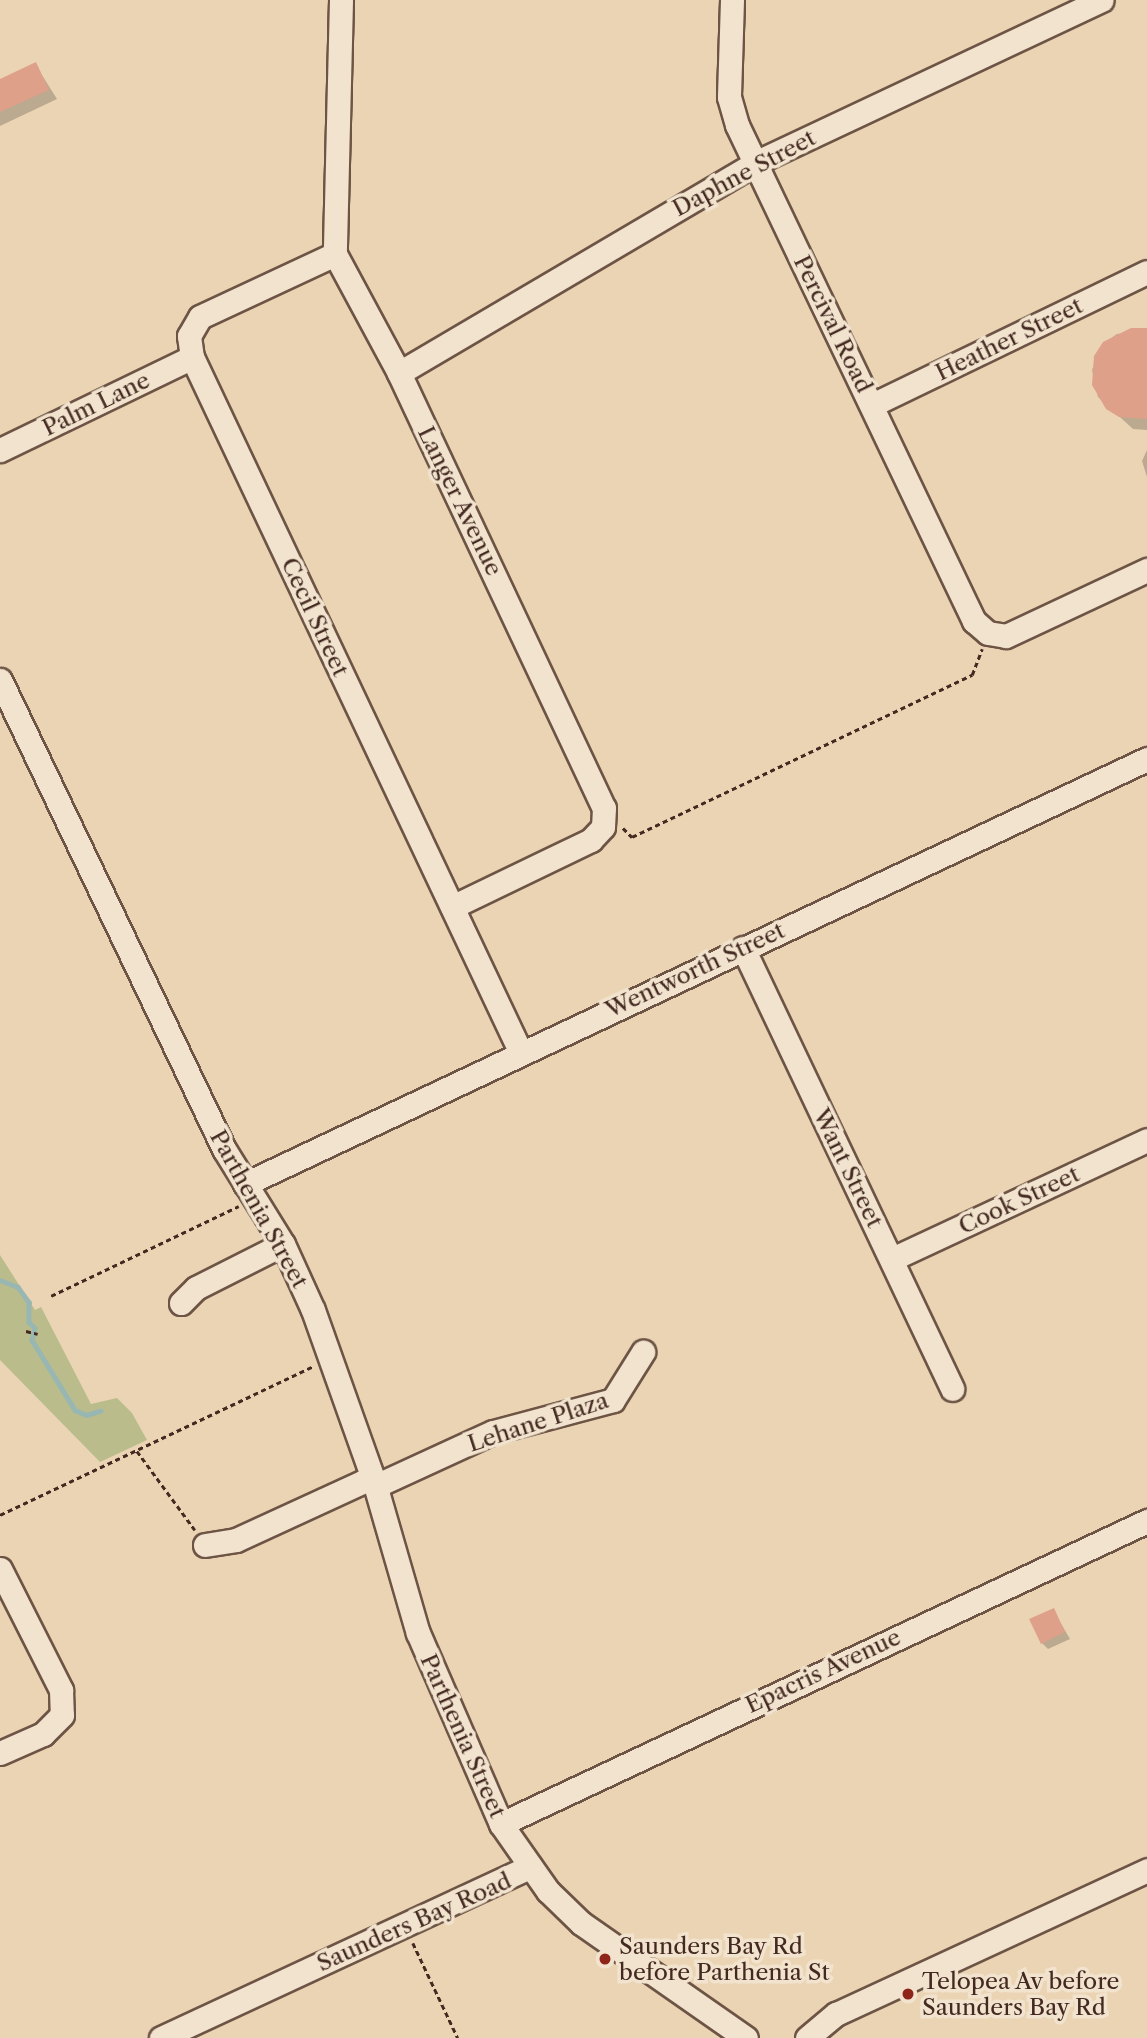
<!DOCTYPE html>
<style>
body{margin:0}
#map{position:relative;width:1147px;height:2038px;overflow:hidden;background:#ead4b4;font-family:"Libre Caslon Text",serif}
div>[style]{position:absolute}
.green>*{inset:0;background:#babc8b}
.shadow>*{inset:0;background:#0003}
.stream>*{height:4.5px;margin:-2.25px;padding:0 2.25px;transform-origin:2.25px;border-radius:2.25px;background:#98b7b2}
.building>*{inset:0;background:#dfa08a}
.path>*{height:2.5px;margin-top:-1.25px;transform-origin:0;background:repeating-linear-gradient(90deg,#432920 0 5px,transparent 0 8.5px)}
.roads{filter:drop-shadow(2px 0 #6d5445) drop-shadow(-2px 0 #6d5445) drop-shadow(0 2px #6d5445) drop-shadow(0 -2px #6d5445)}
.minor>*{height:23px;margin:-11.5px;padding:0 11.5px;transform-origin:11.5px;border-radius:11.5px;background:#f1e3ce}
.dots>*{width:19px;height:19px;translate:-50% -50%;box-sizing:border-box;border:4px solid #f1e3ce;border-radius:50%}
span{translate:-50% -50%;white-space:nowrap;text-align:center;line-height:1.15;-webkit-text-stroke:7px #f1e3ce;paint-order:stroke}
.street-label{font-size:23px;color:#432920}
.poi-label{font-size:23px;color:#432920}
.left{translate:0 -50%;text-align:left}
</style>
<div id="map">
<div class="green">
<div style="clip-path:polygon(0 1255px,35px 1310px,41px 1307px,91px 1404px,117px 1398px,132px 1413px,147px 1440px,100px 1462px,0 1360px)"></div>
</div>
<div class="shadow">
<div style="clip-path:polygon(35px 64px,57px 99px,0 126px,0 81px)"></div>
<div style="clip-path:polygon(1147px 330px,1147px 430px,1133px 429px,1098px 397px,1092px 370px,1104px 343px,1117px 334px)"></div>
<div style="clip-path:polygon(1147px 450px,1147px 477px,1142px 461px)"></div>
<div style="clip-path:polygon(1053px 1610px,1070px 1639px,1048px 1649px,1042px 1643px)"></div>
</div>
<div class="stream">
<div style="left:0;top:1280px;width:19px;rotate:21deg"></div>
<div style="left:18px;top:1287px;width:19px;rotate:54deg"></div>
<div style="left:29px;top:1302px;width:20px;rotate:90deg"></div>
<div style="left:29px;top:1322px;width:8px;rotate:45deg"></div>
<div style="left:35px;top:1328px;width:12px;rotate:104deg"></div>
<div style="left:32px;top:1340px;width:82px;rotate:58.4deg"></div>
<div style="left:75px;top:1410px;width:12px;rotate:24deg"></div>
<div style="left:86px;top:1415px;width:15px;rotate:-16deg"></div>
</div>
<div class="building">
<div style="clip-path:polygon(36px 62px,49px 90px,0 112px,0 79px)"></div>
<div style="clip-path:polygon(1131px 328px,1147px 328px,1147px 419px,1119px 417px,1106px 409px,1092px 385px,1094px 356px,1103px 342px)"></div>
<div style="clip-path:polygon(1054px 1608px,1065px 1632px,1041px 1644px,1029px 1619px)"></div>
</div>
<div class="path">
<div style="left:623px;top:828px;width:13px;rotate:45deg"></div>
<div style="left:632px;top:837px;width:377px;rotate:-25.5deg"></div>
<div style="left:972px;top:675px;width:28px;rotate:-69deg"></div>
<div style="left:51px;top:1296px;width:208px;rotate:-25.6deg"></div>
<div style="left:26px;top:1331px;width:12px;rotate:14deg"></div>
<div style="left:137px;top:1451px;width:98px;rotate:53.7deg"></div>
<div style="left:0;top:1515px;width:348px;rotate:-25.4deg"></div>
<div style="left:413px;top:1943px;width:105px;rotate:64.7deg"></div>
</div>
<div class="roads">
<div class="minor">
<div style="left:341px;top:0;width:254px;rotate:91.4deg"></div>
<div style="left:335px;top:254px;width:135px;rotate:61.7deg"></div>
<div style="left:399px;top:373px;width:481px;rotate:64.8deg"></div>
<div style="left:604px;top:808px;width:19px;rotate:93deg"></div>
<div style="left:603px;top:827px;width:18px;rotate:133deg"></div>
<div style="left:591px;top:840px;width:154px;rotate:154.3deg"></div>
<div style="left:732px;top:0;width:97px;rotate:91.8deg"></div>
<div style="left:729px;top:97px;width:29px;rotate:74deg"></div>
<div style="left:737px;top:125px;width:550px;rotate:64.46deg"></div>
<div style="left:974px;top:621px;width:18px;rotate:41deg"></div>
<div style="left:988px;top:633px;width:18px;rotate:9deg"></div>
<div style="left:1006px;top:636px;width:156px;rotate:-25.1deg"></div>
<div style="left:335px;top:254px;width:149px;rotate:155deg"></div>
<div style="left:200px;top:317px;width:22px;rotate:120deg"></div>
<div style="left:189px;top:336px;width:21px;rotate:82deg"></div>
<div style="left:192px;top:357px;width:768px;rotate:64.7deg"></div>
<div style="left:399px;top:373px;width:413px;rotate:-30.5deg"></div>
<div style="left:755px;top:163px;width:383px;rotate:-25.2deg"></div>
<div style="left:872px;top:405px;width:305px;rotate:-25.8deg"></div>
<div style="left:0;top:450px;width:213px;rotate:-25.8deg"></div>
<div style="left:0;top:680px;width:520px;rotate:64.47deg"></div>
<div style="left:224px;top:1149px;width:112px;rotate:58.2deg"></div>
<div style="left:283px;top:1244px;width:72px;rotate:65.6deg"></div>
<div style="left:313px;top:1310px;width:182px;rotate:70.4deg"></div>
<div style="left:374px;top:1481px;width:158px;rotate:73.9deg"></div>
<div style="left:418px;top:1633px;width:208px;rotate:66.5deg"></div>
<div style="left:501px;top:1824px;width:82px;rotate:55deg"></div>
<div style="left:548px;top:1891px;width:46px;rotate:44.1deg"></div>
<div style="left:581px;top:1923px;width:201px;rotate:34.9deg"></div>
<div style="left:743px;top:948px;width:488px;rotate:64.6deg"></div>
<div style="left:245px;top:1184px;width:997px;rotate:-25.23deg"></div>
<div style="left:892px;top:1259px;width:281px;rotate:-25deg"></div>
<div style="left:181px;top:1303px;width:21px;rotate:-45deg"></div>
<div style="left:196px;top:1288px;width:97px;rotate:-26.8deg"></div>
<div style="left:205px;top:1545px;width:31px;rotate:-9deg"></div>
<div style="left:236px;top:1540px;width:141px;rotate:-24.7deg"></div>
<div style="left:364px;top:1481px;width:18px;rotate:6deg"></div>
<div style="left:382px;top:1483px;width:122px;rotate:-24.7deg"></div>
<div style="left:493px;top:1432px;width:124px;rotate:-14.9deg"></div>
<div style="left:613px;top:1400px;width:57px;rotate:-58deg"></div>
<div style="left:0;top:1569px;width:136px;rotate:63.2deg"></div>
<div style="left:61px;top:1690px;width:25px;rotate:88deg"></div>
<div style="left:62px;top:1715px;width:27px;rotate:135deg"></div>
<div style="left:43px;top:1734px;width:47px;rotate:156.2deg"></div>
<div style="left:501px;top:1824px;width:714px;rotate:-25.13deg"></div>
<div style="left:161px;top:2038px;width:407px;rotate:-24.9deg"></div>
<div style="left:807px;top:2038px;width:38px;rotate:-40deg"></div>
<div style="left:836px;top:2014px;width:343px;rotate:-24.8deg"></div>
</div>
</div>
<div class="dots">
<div style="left:605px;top:1959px;background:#8f2418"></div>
<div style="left:908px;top:1994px;background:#8f2418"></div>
</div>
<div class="street-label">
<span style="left:744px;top:173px;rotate:-28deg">Daphne Street</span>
<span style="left:833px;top:324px;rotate:64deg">Percival Road</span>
<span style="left:1009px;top:339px;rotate:-26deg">Heather Street</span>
<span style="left:96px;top:404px;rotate:-26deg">Palm Lane</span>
<span style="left:460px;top:501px;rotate:64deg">Langer Avenue</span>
<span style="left:315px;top:617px;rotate:65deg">Cecil Street</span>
<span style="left:695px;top:970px;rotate:-25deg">Wentworth Street</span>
<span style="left:848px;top:1168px;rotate:64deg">Want Street</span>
<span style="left:1019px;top:1200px;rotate:-25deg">Cook Street</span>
<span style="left:259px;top:1209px;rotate:61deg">Parthenia Street</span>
<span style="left:538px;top:1422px;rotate:-18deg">Lehane Plaza</span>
<span style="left:823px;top:1671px;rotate:-25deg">Epacris Avenue</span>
<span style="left:463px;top:1736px;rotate:66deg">Parthenia Street</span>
<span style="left:414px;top:1922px;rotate:-24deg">Saunders Bay Road</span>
</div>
<div class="poi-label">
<span class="left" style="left:619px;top:1959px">Saunders Bay Rd<br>before Parthenia St</span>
<span class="left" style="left:922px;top:1994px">Telopea Av before<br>Saunders Bay Rd</span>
</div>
</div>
